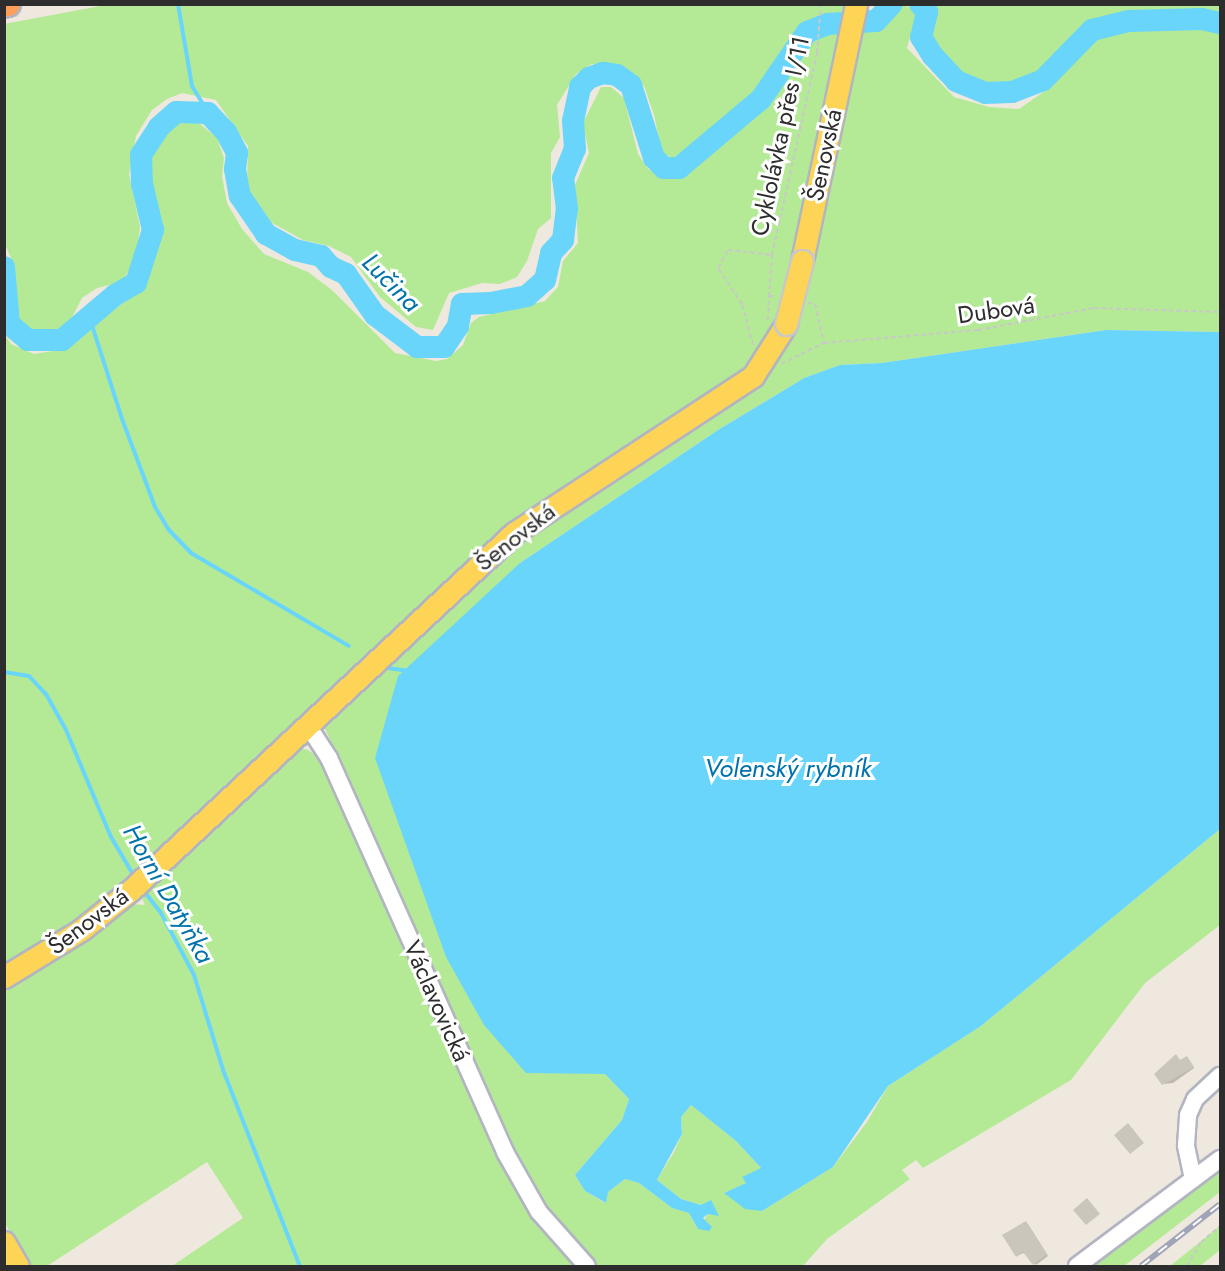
<!DOCTYPE html>
<meta charset="utf-8">
<style>
body{margin:0}
#map{position:relative;width:1225px;height:1271px;overflow:hidden;background:#efe8de;font-family:Jost,sans-serif}
div>[style]{position:absolute}
.green>*{inset:0;background:#b4ea96}
.water>*{inset:0;background:#69d5fa}
.shadow>*{inset:0;background:#0003}
.stream>*{height:4px;margin:-2px;padding:0 2px;transform-origin:2px;border-radius:2px;background:#69d5fa}
.river>*{height:22px;margin:-11px;padding:0 11px;transform-origin:11px;border-radius:11px;background:#69d5fa}
.building>*{inset:0;background:#cbc6bc}
.path>*{height:2px;margin-top:-1px;transform-origin:0;background:repeating-linear-gradient(90deg,#c8c8c8 0 4.5px,transparent 0 7.5px)}
.roads{filter:drop-shadow(2px 0 #b2b5c1) drop-shadow(-2px 0 #b2b5c1) drop-shadow(0 2px #b2b5c1) drop-shadow(0 -2px #b2b5c1)}
.minor>*{height:16px;margin:-8px;padding:0 8px;transform-origin:8px;border-radius:8px;background:#fff}
.major>*{height:21px;margin:-10.5px;padding:0 10.5px;transform-origin:10.5px;border-radius:10.5px;background:#fdd455}
.highway>*{height:24px;margin:-12px;padding:0 12px;transform-origin:12px;border-radius:12px;background:#ff9f59}
.rail>*{height:6px;margin-top:-3px;transform-origin:0;background:repeating-linear-gradient(90deg,#fff 0 11px,#a0a4b9 0 22px);box-sizing:border-box;border-block:2px solid #a0a4b9}
.bridges{filter:drop-shadow(2px 0 #c8c8c8) drop-shadow(-2px 0 #c8c8c8) drop-shadow(0 2px #c8c8c8) drop-shadow(0 -2px #c8c8c8)}
.major-bridge>*{height:21px;margin:-10.5px;padding:0 10.5px;transform-origin:10.5px;border-radius:10.5px;background:#fdd455}
span{translate:-50% -50%;white-space:nowrap;text-align:center;line-height:1.15;-webkit-text-stroke:6px #fff;paint-order:stroke}
.street-label{font-size:24px;color:#2d2d2d}
.water-label{font-size:26px;color:#0173ac;font-style:italic}
.frame{position:absolute;inset:0;border:6px solid #2d2d2d;pointer-events:none}
</style>
<div id="map">
<div class="green">
<div style="clip-path:polygon(111px 4px,848px 5px,782px 315px,751px 365px,551px 498px,123px 885px,72px 925px,5px 966px,5px 335px,11px 344px,34px 354px,65px 349px,143px 287px,162px 228px,149px 171px,152px 154px,168px 129px,176px 122px,199px 123px,217px 138px,224px 158px,222px 176px,227px 203px,242px 229px,264px 254px,308px 272px,332px 290px,395px 353px,436px 361px,447px 359px,463px 345px,471px 323px,479px 317px,545px 301px,558px 287px,563px 261px,578px 243px,575px 185px,589px 153px,583px 123px,601px 87px,611px 87px,624px 98px,638px 154px,648px 169px,663px 177px,672px 177px,684px 173px,723px 141px,764px 101px,810px 34px,825px 28px,826px 22px,804px 31px,769px 84px,686px 151px,672px 158px,662px 153px,654px 115px,644px 86px,635px 77px,619px 68px,592px 64px,576px 74px,557px 105px,560px 137px,551px 153px,551px 218px,538px 229px,527px 261px,517px 277px,500px 284px,482px 283px,449px 293px,433px 330px,416px 327px,380px 297px,351px 257px,329px 246px,303px 240px,265px 219px,247px 192px,248px 146px,216px 100px,182px 93px,167px 99px,152px 110px,136px 136px,129px 174px,140px 227px,136px 258px,122px 282px,97px 288px,82px 298px,70px 321px,56px 333px,33px 334px,17px 319px,13px 263px,5px 244px,4px 24px)"></div>
<div style="clip-path:polygon(902px 5px,913px 8px,916px 15px,907px 48px,954px 97px,989px 107px,1019px 109px,1052px 86px,1071px 62px,1099px 37px,1127px 30px,1194px 30px,1196px 14px,1139px 12px,1100px 22px,1061px 53px,1040px 76px,1011px 86px,986px 86px,964px 78px,936px 44px,930px 31px,934px 12px,928px 5px,1220px 5px,1220px 332px,1106px 330px,882px 363px,840px 365px,804px 378px,718px 430px,520px 563px,579px 1072px,605px 1074px,629px 1099px,622px 1120px,575px 1175px,585px 1191px,605px 1203px,608px 1192px,625px 1179px,639px 1183px,672px 1208px,689px 1213px,698px 1229px,708px 1214px,718px 1215px,701px 1205px,681px 1199px,657px 1180px,674px 1152px,682px 1134px,681px 1117px,691px 1105px,736px 1141px,761px 1168px,743px 1177px,747px 1183px,724px 1193px,762px 1211px,833px 1167px,867px 1122px,888px 1086px,981px 1026px,1220px 829px,1220px 925px,1145px 983px,1071px 1080px,923px 1168px,916px 1160px,902px 1170px,910px 1179px,827px 1239px,803px 1266px,594px 1266px,540px 1203px,513px 1155px,323px 724px,480px 571px,790px 336px,800px 311px,860px 30px,882px 27px)"></div>
<div style="clip-path:polygon(295px 747px,308px 750px,319px 758px,327px 774px,513px 1187px,535px 1219px,578px 1266px,172px 1266px,243px 1218px,207px 1162px,47px 1266px,28px 1266px,5px 1223px,5px 988px,65px 956px,132px 904px,145px 905px,141px 896px)"></div>
<div style="clip-path:polygon(1220px 1165px,1220px 1192px,1124px 1266px,1088px 1266px)"></div>
<div style="clip-path:polygon(1220px 1226px,1220px 1250px,1200px 1266px,1170px 1266px)"></div>
</div>
<div class="water">
<div style="clip-path:polygon(1106px 330px,1220px 332px,1220px 829px,981px 1026px,888px 1086px,833px 1167px,762px 1211px,745px 1209px,724px 1193px,746px 1183px,742px 1177px,761px 1168px,736px 1141px,691px 1105px,681px 1117px,682px 1134px,657px 1180px,681px 1199px,701px 1205px,711px 1200px,719px 1216px,708px 1214px,703px 1218px,712px 1227px,709px 1231px,698px 1229px,689px 1213px,672px 1208px,639px 1183px,625px 1179px,608px 1192px,606px 1203px,585px 1191px,575px 1175px,622px 1120px,629px 1099px,605px 1074px,526px 1073px,484px 1025px,446px 957px,375px 758px,398px 676px,520px 563px,718px 430px,804px 378px,840px 365px,882px 363px)"></div>
</div>
<div class="shadow">
<div style="clip-path:polygon(1188px 1059px,1194px 1068px,1173px 1083px,1163px 1084px,1181px 1061px)"></div>
<div style="clip-path:polygon(1028px 1224px,1048px 1256px,1036px 1265px,1026px 1252px,1017px 1256px)"></div>
</div>
<div class="stream">
<div style="left:178px;top:4px;width:83px;rotate:80.3deg"></div>
<div style="left:192px;top:86px;width:31px;rotate:59deg"></div>
<div style="left:89px;top:316px;width:108px;rotate:72.2deg"></div>
<div style="left:122px;top:419px;width:94px;rotate:69.4deg"></div>
<div style="left:155px;top:507px;width:26px;rotate:59deg"></div>
<div style="left:168px;top:529px;width:33px;rotate:46deg"></div>
<div style="left:191px;top:553px;width:183px;rotate:30.5deg"></div>
<div style="left:388px;top:668px;width:21px;rotate:8deg"></div>
<div style="left:4px;top:672px;width:25px;rotate:9deg"></div>
<div style="left:29px;top:676px;width:25px;rotate:47deg"></div>
<div style="left:46px;top:694px;width:41px;rotate:60.9deg"></div>
<div style="left:66px;top:730px;width:116px;rotate:67.2deg"></div>
<div style="left:111px;top:837px;width:45px;rotate:59.5deg"></div>
<div style="left:143px;top:890px;width:29px;rotate:52deg"></div>
<div style="left:161px;top:913px;width:70px;rotate:62deg"></div>
<div style="left:194px;top:975px;width:99px;rotate:73deg"></div>
<div style="left:223px;top:1070px;width:211px;rotate:68.6deg"></div>
</div>
<div class="river">
<div style="left:920px;top:4px;width:11px;rotate:49deg"></div>
<div style="left:927px;top:12px;width:26px;rotate:103deg"></div>
<div style="left:921px;top:37px;width:22px;rotate:58deg"></div>
<div style="left:933px;top:56px;width:34px;rotate:47deg"></div>
<div style="left:956px;top:81px;width:31px;rotate:22deg"></div>
<div style="left:985px;top:93px;width:27px;rotate:-2deg"></div>
<div style="left:1012px;top:92px;width:33px;rotate:-21deg"></div>
<div style="left:1043px;top:80px;width:70px;rotate:-45.6deg"></div>
<div style="left:1092px;top:30px;width:38px;rotate:-14deg"></div>
<div style="left:1129px;top:21px;width:73px;rotate:-1.6deg"></div>
<div style="left:1202px;top:19px;width:18px;rotate:13deg"></div>
<div style="left:4px;top:267px;width:57px;rotate:85deg"></div>
<div style="left:9px;top:324px;width:25px;rotate:40deg"></div>
<div style="left:28px;top:340px;width:34px"></div>
<div style="left:62px;top:340px;width:70px;rotate:-40.3deg"></div>
<div style="left:115px;top:295px;width:24px;rotate:-30deg"></div>
<div style="left:136px;top:283px;width:56px;rotate:-72.2deg"></div>
<div style="left:153px;top:230px;width:47px;rotate:-103.4deg"></div>
<div style="left:142px;top:184px;width:29px;rotate:-92deg"></div>
<div style="left:141px;top:155px;width:33px;rotate:-57deg"></div>
<div style="left:159px;top:127px;width:23px;rotate:-41deg"></div>
<div style="left:176px;top:112px;width:32px;rotate:2deg"></div>
<div style="left:208px;top:113px;width:26px;rotate:47deg"></div>
<div style="left:226px;top:132px;width:24px;rotate:62deg"></div>
<div style="left:237px;top:153px;width:16px;rotate:97deg"></div>
<div style="left:235px;top:169px;width:27px;rotate:80deg"></div>
<div style="left:240px;top:196px;width:46px;rotate:55.6deg"></div>
<div style="left:266px;top:234px;width:33px;rotate:29deg"></div>
<div style="left:295px;top:250px;width:27px;rotate:13deg"></div>
<div style="left:321px;top:256px;width:15px;rotate:48deg"></div>
<div style="left:331px;top:267px;width:17px;rotate:25deg"></div>
<div style="left:346px;top:274px;width:50px;rotate:54.7deg"></div>
<div style="left:375px;top:315px;width:53px;rotate:37.3deg"></div>
<div style="left:417px;top:347px;width:27px"></div>
<div style="left:444px;top:347px;width:25px;rotate:-56deg"></div>
<div style="left:458px;top:326px;width:22px;rotate:-80deg"></div>
<div style="left:462px;top:304px;width:29px;rotate:-2deg"></div>
<div style="left:491px;top:303px;width:37px;rotate:-11deg"></div>
<div style="left:527px;top:296px;width:24px;rotate:-42deg"></div>
<div style="left:545px;top:280px;width:28px;rotate:-77deg"></div>
<div style="left:551px;top:253px;width:18px;rotate:-47deg"></div>
<div style="left:563px;top:240px;width:31px;rotate:-83deg"></div>
<div style="left:567px;top:209px;width:31px;rotate:-97deg"></div>
<div style="left:563px;top:178px;width:31px;rotate:-68deg"></div>
<div style="left:575px;top:149px;width:28px;rotate:-94deg"></div>
<div style="left:573px;top:121px;width:35px;rotate:-78deg"></div>
<div style="left:580px;top:87px;width:13px;rotate:-45deg"></div>
<div style="left:589px;top:78px;width:15px;rotate:-20deg"></div>
<div style="left:603px;top:73px;width:14px;rotate:8deg"></div>
<div style="left:617px;top:75px;width:17px;rotate:36deg"></div>
<div style="left:631px;top:85px;width:77px;rotate:72.5deg"></div>
<div style="left:654px;top:158px;width:14px;rotate:45deg"></div>
<div style="left:664px;top:168px;width:15px"></div>
<div style="left:679px;top:168px;width:107px;rotate:-40.1deg"></div>
<div style="left:761px;top:99px;width:81px;rotate:-55.5deg"></div>
<div style="left:807px;top:32px;width:22px;rotate:-21deg"></div>
<div style="left:828px;top:24px;width:48px;rotate:-3.6deg"></div>
<div style="left:876px;top:21px;width:23px;rotate:-47deg"></div>
</div>
<div class="building">
<div style="clip-path:polygon(1176px 1054px,1180px 1060px,1187px 1056px,1194px 1067px,1162px 1085px,1154px 1074px)"></div>
<div style="clip-path:polygon(1128px 1123px,1144px 1143px,1130px 1154px,1114px 1135px)"></div>
<div style="clip-path:polygon(1087px 1198px,1100px 1214px,1086px 1225px,1073px 1210px)"></div>
<div style="clip-path:polygon(1026px 1221px,1047px 1254px,1033px 1265px,1023px 1252px,1016px 1257px,1002px 1235px)"></div>
</div>
<div class="path">
<div style="left:772px;top:255px;width:41px;rotate:94.2deg"></div>
<div style="left:769px;top:296px;width:7px;rotate:8deg"></div>
<div style="left:808px;top:303px;width:7px;rotate:8deg"></div>
<div style="left:815px;top:304px;width:40px;rotate:77deg"></div>
<div style="left:768px;top:320px;width:24px;rotate:-88deg"></div>
<div style="left:753px;top:345px;width:42px;rotate:-105deg"></div>
<div style="left:742px;top:304px;width:43px;rotate:-123.7deg"></div>
<div style="left:718px;top:268px;width:21px;rotate:-61deg"></div>
<div style="left:728px;top:250px;width:44px;rotate:6.5deg"></div>
<div style="left:772px;top:255px;width:207px;rotate:-77.4deg"></div>
<div style="left:817px;top:53px;width:49px;rotate:-85.3deg"></div>
<div style="left:781px;top:364px;width:48px;rotate:-26deg"></div>
<div style="left:824px;top:343px;width:155px;rotate:-4.8deg"></div>
<div style="left:978px;top:330px;width:118px;rotate:-10.7deg"></div>
<div style="left:1094px;top:308px;width:126px;rotate:1.8deg"></div>
<div style="left:1187px;top:1266px;width:28px;rotate:-60deg"></div>
<div style="left:1201px;top:1242px;width:25px;rotate:-40deg"></div>
</div>
<div class="roads">
<div class="minor">
<div style="left:307px;top:724px;width:40px;rotate:57.1deg"></div>
<div style="left:329px;top:758px;width:432px;rotate:65.9deg"></div>
<div style="left:505px;top:1152px;width:69px;rotate:60.5deg"></div>
<div style="left:539px;top:1212px;width:72px;rotate:48.4deg"></div>
<div style="left:1193px;top:1179px;width:35px;rotate:-102deg"></div>
<div style="left:1186px;top:1145px;width:30px;rotate:-86deg"></div>
<div style="left:1188px;top:1115px;width:17px;rotate:-66deg"></div>
<div style="left:1195px;top:1099px;width:34px;rotate:-43deg"></div>
<div style="left:1077px;top:1266px;width:179px;rotate:-36.8deg"></div>
</div>
<div class="major">
<div style="left:802px;top:261px;width:263px;rotate:-78.1deg"></div>
<div style="left:4px;top:977px;width:90px;rotate:-31.4deg"></div>
<div style="left:81px;top:930px;width:65px;rotate:-38.8deg"></div>
<div style="left:132px;top:889px;width:522px;rotate:-42.98deg"></div>
<div style="left:514px;top:533px;width:286px;rotate:-33.3deg"></div>
<div style="left:753px;top:376px;width:62px;rotate:-57.6deg"></div>
<div style="left:4px;top:1242px;width:28px;rotate:60deg"></div>
</div>
<div class="highway">
<div style="left:4px;top:5px;width:4px;rotate:-14deg"></div>
</div>
</div>
<div class="rail">
<div style="left:1141px;top:1266px;width:100px;rotate:-38.1deg"></div>
</div>
<div class="bridges">
<div class="major-bridge">
<div style="left:786px;top:324px;width:65px;rotate:-75.7deg"></div>
</div>
</div>
<div class="street-label">
<span style="left:780px;top:136px;rotate:-78deg">Cyklolávka přes I/11</span>
<span style="left:824px;top:155px;rotate:-78deg">Šenovská</span>
<span style="left:996px;top:310px;rotate:-8deg">Dubová</span>
<span style="left:515px;top:537px;rotate:-38deg">Šenovská</span>
<span style="left:88px;top:921px;rotate:-37deg">Šenovská</span>
<span style="left:437px;top:1001px;rotate:66deg">Václavovická</span>
</div>
<div class="water-label">
<span style="left:391px;top:283px;rotate:45deg">Lučina</span>
<span style="left:788px;top:769px">Volenský rybník</span>
<span style="left:168px;top:894px;rotate:60deg">Horní Datyňka</span>
</div>
<div class="frame"></div>
</div>
